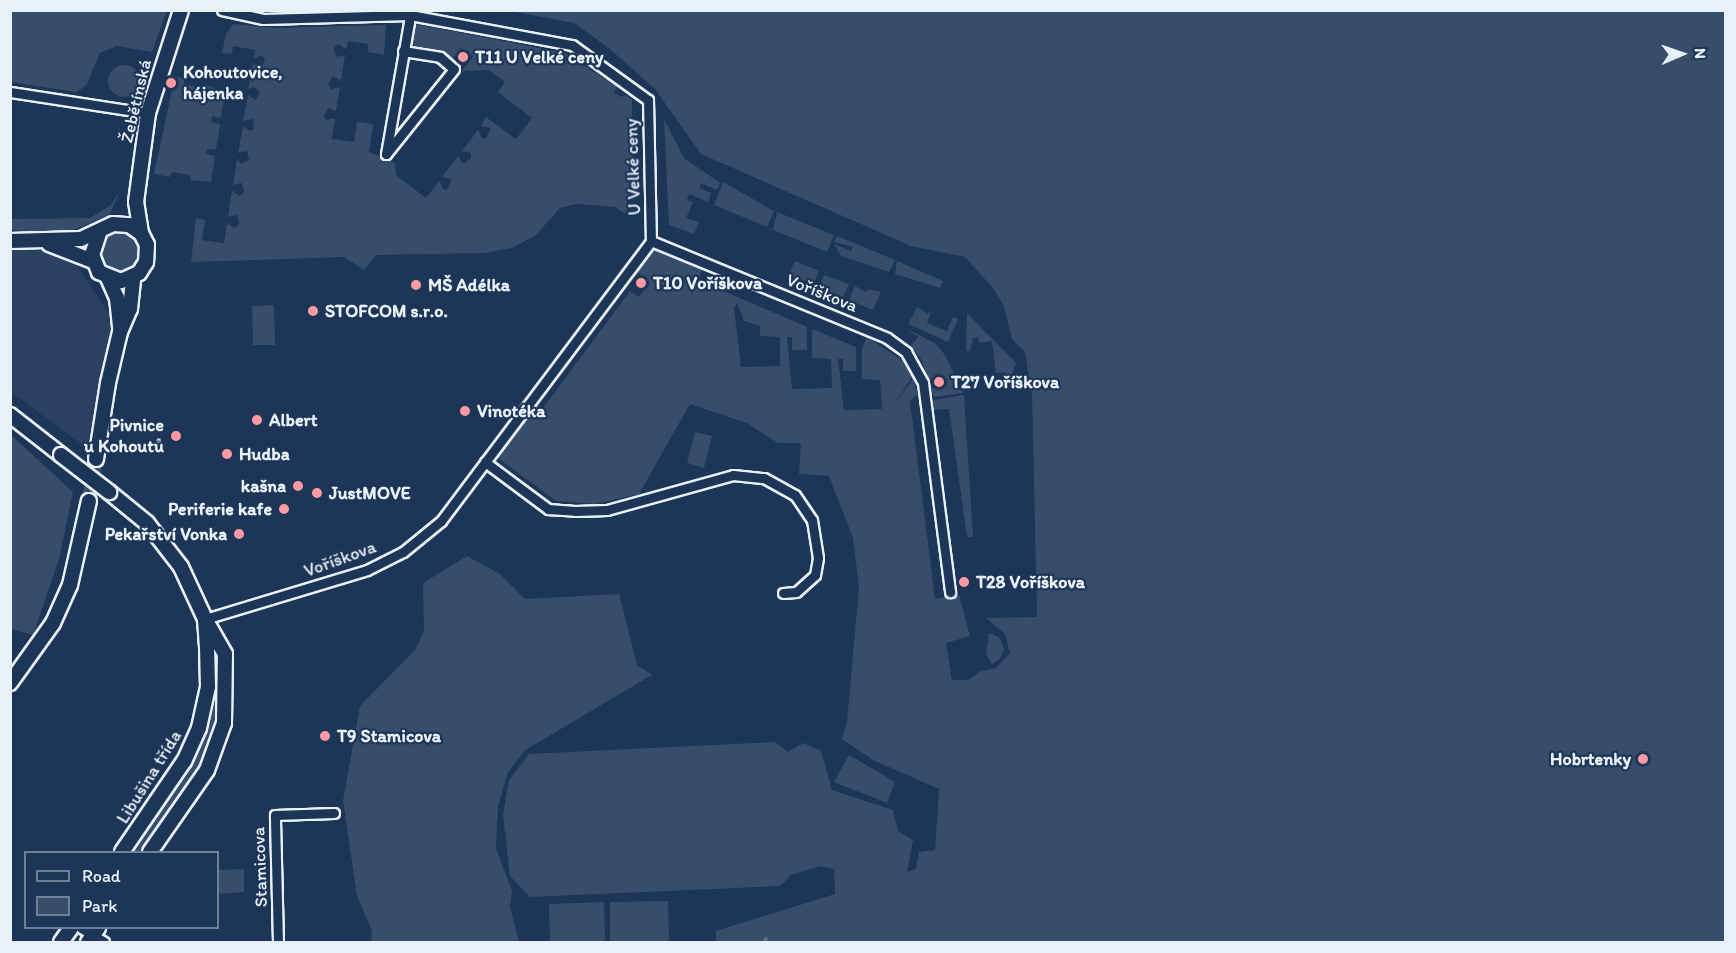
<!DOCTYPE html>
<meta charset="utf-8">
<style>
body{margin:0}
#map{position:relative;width:1736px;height:953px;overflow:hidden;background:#1d3557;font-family:Itim,sans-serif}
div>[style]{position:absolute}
.built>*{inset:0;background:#2a4162}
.green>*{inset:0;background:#374d6c}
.round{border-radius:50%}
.stream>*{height:4px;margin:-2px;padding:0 2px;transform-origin:2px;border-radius:2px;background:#5d7089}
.secondary-tunnel>*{height:14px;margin-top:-7px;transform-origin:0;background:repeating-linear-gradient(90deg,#3b516f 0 14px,transparent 0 21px)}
.roads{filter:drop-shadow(2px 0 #e8f1f8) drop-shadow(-2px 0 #e8f1f8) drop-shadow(0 2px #e8f1f8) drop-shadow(0 -2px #e8f1f8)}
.street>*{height:9px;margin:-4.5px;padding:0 4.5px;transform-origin:4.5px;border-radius:4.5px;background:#1d3557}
.secondary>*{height:14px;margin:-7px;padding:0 7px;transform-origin:7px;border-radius:7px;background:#1d3557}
.bridges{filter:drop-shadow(2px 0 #e8f1f8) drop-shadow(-2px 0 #e8f1f8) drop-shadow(0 2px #e8f1f8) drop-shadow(0 -2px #e8f1f8)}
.secondary-bridge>*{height:14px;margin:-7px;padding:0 7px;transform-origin:7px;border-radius:7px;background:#1d3557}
.dots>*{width:16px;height:16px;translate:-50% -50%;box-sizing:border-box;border:3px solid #1d3557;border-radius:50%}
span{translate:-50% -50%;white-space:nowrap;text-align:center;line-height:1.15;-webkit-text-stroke:4.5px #1d3557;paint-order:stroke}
.poi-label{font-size:18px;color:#e8f1f8;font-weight:700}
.left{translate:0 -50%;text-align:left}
.right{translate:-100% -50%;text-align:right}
.street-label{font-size:18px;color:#e8f1f8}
.frame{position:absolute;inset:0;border:12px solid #e8f1f8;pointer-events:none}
.legend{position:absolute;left:24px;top:851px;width:195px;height:78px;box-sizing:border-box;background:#1d3557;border:2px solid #6e8097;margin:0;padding:8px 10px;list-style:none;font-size:18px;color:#e8f1f8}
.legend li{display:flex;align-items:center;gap:12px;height:30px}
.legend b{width:30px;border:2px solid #6e8097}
.north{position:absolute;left:1652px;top:24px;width:60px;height:60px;-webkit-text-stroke:4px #1d3557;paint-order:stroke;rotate:88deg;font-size:16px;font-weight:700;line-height:24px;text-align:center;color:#e8f1f8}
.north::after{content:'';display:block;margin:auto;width:21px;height:27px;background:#e8f1f8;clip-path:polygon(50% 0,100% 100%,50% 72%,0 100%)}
</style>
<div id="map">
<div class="built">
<div style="clip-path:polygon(10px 250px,39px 250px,74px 261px,113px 320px,87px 448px,11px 392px)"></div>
</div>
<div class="green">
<div style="clip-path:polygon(10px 11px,11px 10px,167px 11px,152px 52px,117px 46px,100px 53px,86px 86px,76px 92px,11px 82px)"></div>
<div style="clip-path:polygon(evenodd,510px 11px,1725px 11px,1725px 942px,716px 942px,716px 931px,835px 894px,834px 869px,820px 866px,791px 875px,780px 886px,530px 897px,510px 876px,503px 815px,509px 780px,529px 754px,775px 742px,788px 752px,803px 743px,821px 751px,832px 790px,893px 810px,898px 831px,913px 840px,907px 872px,916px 869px,919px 852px,935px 850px,939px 789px,873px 760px,842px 739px,847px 722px,859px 587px,853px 538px,829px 476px,799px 474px,801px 443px,778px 443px,747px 423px,690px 404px,639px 494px,595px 504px,556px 501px,491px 453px,531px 400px,543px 408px,630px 291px,639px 297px,643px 292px,650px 283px,631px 267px,651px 241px,705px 263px,698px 280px,807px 327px,807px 350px,792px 350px,792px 337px,787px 337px,792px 389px,832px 388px,831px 359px,812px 358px,812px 329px,856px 347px,856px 371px,843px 371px,843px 359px,838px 359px,844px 410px,882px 409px,880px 380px,862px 379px,862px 348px,867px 337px,903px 361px,912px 377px,896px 402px,913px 379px,918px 394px,910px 401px,935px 599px,959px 595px,970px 636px,946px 643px,952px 680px,969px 680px,979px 672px,996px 668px,1010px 653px,1005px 634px,986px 618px,1037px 617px,1032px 395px,1025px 352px,1012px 339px,1004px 306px,993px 288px,965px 257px,911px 246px,701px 154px,655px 89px,610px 49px,574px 23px,510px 11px,737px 303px,744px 321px,760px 326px,760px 336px,780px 337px,780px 366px,741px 367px,734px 308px,737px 303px)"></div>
<div style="clip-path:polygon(233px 24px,275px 28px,386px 25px,384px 55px,368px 52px,368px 44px,348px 41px,346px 49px,338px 44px,334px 48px,336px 57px,345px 55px,341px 81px,333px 76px,328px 84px,331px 89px,340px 87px,336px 111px,328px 108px,324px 116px,326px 120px,335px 118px,332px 139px,354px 142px,357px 122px,373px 124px,369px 152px,395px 163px,396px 175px,426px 198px,439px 181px,444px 190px,448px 188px,452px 179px,442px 177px,458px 156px,463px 164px,471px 158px,471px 153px,462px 151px,478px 130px,483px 139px,487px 137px,491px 128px,481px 126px,486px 117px,516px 139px,532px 118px,498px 92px,505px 82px,489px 70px,462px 71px,473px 56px,461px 48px,450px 62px,415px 46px,411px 39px,415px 24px,565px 53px,617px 87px,614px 92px,621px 97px,626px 95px,632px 100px,632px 195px,627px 197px,627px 215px,615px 207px,576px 204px,560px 208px,536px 235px,512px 248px,485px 253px,376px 255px,364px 270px,344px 257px,191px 262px,196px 218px,205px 220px,202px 240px,224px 243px,227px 223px,235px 228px,239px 224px,237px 215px,228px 217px,232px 191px,240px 196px,244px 192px,242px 183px,233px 185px,237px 159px,241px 164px,249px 160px,247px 151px,238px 153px,243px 127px,251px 131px,254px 128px,253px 119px,243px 121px,248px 95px,256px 100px,260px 92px,254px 87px,248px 89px,253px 63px,261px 68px,265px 60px,262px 55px,254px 58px,255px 50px,233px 46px,232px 54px,222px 53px,226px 34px)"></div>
<div class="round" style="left:108px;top:65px;width:32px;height:32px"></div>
<div style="clip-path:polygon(175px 76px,184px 79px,184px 84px,199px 88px,203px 84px,225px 92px,221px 118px,212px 116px,211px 122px,220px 124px,216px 150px,207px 149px,206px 154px,215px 156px,211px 182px,191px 180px,190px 175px,172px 172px,170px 177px,154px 174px)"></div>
<div style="clip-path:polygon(664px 119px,684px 158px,720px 183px,717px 190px,701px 183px,699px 188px,711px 193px,708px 202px,689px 194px,687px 200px,693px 202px,686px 218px,699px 222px,694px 234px,669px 225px)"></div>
<div style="clip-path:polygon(723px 182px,774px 211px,767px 227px,714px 205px)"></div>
<div style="clip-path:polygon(120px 191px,110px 214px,74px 230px,73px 234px,11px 230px,11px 219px,90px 218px,111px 205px)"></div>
<div style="clip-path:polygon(777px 212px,834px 235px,827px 252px,773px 230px)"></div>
<div class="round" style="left:101px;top:233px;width:38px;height:38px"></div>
<div style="clip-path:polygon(837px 236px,895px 260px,889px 272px,841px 256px,834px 244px,851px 251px,853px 247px,834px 242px)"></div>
<div style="clip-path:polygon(795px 261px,819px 271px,813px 285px,789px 274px)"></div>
<div style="clip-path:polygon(897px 261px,943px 281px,940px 288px,895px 274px)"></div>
<div style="clip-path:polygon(824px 275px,849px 284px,843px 297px,819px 287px)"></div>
<div style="clip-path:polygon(855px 286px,866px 292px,868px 289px,881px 292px,873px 310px,849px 300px)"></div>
<div style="clip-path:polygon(274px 305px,275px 345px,253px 345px,252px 306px)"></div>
<div style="clip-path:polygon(917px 307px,928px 314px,932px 309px,927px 323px,947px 331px,953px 317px,958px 319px,948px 342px,908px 324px)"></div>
<div style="clip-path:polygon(967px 313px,1016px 363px,1007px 388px,1005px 372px,996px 373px,992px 341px,979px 343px,978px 337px,973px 338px,970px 351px,966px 351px)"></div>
<div style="clip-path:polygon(906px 328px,936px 344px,945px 355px,963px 393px,934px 397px,930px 388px,944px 386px,943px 377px,928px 378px,921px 359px,911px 346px,918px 337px)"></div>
<div style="clip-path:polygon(964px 395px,973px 537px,967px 537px,949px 409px,933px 410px,933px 406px,934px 400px)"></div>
<div style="clip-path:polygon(695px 432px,712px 436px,704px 468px,687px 463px)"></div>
<div style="clip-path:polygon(11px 435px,73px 492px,59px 559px,33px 635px,11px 629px)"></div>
<div style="clip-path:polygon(467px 556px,500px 574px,525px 599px,619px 594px,637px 665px,652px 675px,525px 750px,508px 772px,498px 806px,496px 848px,512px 891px,510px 907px,519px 942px,371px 942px,372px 931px,357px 896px,343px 801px,360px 706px,415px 650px,424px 631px,423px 583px)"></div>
<div style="clip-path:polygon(989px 633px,999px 637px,1004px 649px,1000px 659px,992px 664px,986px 654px)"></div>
<div style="clip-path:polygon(213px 697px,221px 699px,219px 720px,204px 761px,144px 852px,131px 852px,197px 752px)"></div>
<div style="clip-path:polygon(849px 755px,895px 782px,887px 803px,834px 782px)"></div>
<div style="clip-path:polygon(244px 869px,244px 892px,218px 894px,218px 870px)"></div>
<div style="clip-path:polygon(668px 901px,669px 942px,610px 942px,610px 902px)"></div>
<div style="clip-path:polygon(604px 902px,605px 942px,550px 942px,549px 904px)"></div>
</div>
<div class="stream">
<div style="left:765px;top:942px;width:3px;rotate:-72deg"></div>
</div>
<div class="secondary-tunnel">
<div style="left:89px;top:501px;width:43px;rotate:-80.5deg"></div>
</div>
<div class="roads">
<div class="street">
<div style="left:222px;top:10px;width:42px;rotate:12.4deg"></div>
<div style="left:263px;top:19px;width:147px;rotate:-1.6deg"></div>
<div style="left:410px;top:15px;width:165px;rotate:10.5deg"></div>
<div style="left:572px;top:45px;width:94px;rotate:35.9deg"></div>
<div style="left:648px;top:100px;width:141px;rotate:88.8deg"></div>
<div style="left:403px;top:51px;width:37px;rotate:9deg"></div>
<div style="left:440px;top:57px;width:18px;rotate:41deg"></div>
<div style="left:454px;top:69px;width:109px;rotate:128.7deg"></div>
<div style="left:386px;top:154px;width:134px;rotate:-80.1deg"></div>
<div style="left:409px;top:22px;width:7px;rotate:-82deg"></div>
<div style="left:10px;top:92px;width:140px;rotate:8.7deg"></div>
<div style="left:651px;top:241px;width:255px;rotate:22.3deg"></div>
<div style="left:887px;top:338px;width:24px;rotate:36deg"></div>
<div style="left:906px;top:352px;width:35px;rotate:61deg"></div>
<div style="left:923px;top:383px;width:211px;rotate:82.6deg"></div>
<div style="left:485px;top:462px;width:79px;rotate:36.7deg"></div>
<div style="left:548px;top:509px;width:27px;rotate:4deg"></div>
<div style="left:575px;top:511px;width:32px;rotate:-2deg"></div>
<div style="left:607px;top:510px;width:131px;rotate:-15.5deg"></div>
<div style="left:733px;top:475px;width:31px;rotate:6deg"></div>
<div style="left:764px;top:478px;width:35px;rotate:29deg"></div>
<div style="left:795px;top:495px;width:30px;rotate:56deg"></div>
<div style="left:812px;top:520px;width:38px;rotate:81deg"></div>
<div style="left:818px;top:558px;width:17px;rotate:100deg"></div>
<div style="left:815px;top:575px;width:25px;rotate:138deg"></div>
<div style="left:796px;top:592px;width:13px;rotate:176deg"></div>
<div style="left:205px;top:619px;width:169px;rotate:-16.8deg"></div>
<div style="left:367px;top:570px;width:40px;rotate:-26.6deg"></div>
<div style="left:403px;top:552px;width:49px;rotate:-39.2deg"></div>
<div style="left:441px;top:521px;width:350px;rotate:-53.1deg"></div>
<div style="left:81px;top:928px;width:27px;rotate:31deg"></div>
<div style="left:278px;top:942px;width:127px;rotate:-91.4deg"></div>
<div style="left:275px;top:815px;width:59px;rotate:-1.9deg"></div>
</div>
<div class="secondary">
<div style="left:141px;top:233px;width:31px;rotate:-99deg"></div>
<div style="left:136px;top:202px;width:90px;rotate:-82.3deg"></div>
<div style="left:148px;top:113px;width:108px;rotate:-72.2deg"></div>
<div style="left:10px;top:241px;width:71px;rotate:-1.6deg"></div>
<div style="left:81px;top:239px;width:35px;rotate:-25deg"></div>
<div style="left:113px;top:224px;width:16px;rotate:4deg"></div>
<div style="left:129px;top:225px;width:14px;rotate:34deg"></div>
<div style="left:141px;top:233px;width:13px;rotate:63deg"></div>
<div style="left:147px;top:245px;width:17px;rotate:93deg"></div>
<div style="left:146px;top:262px;width:13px;rotate:122deg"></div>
<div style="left:139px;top:273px;width:20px;rotate:156deg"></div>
<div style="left:121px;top:281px;width:24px;rotate:-158deg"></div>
<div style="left:99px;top:272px;width:18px;rotate:-112deg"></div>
<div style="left:92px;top:255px;width:23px;rotate:-72deg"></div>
<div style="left:49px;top:244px;width:47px;rotate:21.1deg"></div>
<div style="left:108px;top:278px;width:22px;rotate:66deg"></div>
<div style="left:117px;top:298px;width:30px;rotate:84deg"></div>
<div style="left:10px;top:415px;width:65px;rotate:38.1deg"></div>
<div style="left:96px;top:459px;width:77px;rotate:-81deg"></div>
<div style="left:108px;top:383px;width:52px;rotate:-76.8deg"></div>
<div style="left:120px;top:332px;width:25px;rotate:-67deg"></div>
<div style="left:130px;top:309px;width:31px;rotate:-84deg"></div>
<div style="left:109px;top:492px;width:49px;rotate:39.2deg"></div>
<div style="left:147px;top:523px;width:56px;rotate:52.3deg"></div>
<div style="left:181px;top:567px;width:57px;rotate:65.2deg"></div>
<div style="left:205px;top:619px;width:27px;rotate:86deg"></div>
<div style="left:207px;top:646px;width:41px;rotate:88.6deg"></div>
<div style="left:208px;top:687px;width:42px;rotate:102.4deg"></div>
<div style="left:199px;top:728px;width:36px;rotate:114deg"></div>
<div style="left:184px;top:761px;width:110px;rotate:124.3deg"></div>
<div style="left:10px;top:683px;width:74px;rotate:-54.4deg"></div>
<div style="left:53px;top:623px;width:42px;rotate:-65.9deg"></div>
<div style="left:70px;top:585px;width:86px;rotate:-77.3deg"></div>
<div style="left:150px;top:852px;width:100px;rotate:-55.2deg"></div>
<div style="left:207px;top:770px;width:50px;rotate:-70.1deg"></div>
<div style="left:224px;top:723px;width:69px;rotate:-89.2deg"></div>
<div style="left:225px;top:654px;width:40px;rotate:-119.7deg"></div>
<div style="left:61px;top:942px;width:17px;rotate:-54deg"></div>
<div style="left:88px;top:942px;width:17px;rotate:-54deg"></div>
</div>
</div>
<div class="bridges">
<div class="secondary-bridge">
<div style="left:61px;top:455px;width:61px;rotate:37.6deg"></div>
</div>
</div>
<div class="dots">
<div style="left:463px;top:57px;background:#ff9aa2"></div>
<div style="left:171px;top:83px;background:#ff9aa2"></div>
<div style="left:641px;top:283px;background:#ff9aa2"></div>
<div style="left:416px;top:285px;background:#ff9aa2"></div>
<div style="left:313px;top:311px;background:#ff9aa2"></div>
<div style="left:939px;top:382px;background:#ff9aa2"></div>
<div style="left:465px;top:411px;background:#ff9aa2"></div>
<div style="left:257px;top:420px;background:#ff9aa2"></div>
<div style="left:176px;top:436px;background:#ff9aa2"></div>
<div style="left:227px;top:454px;background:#ff9aa2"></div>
<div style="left:298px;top:486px;background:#ff9aa2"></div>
<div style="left:317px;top:493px;background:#ff9aa2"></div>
<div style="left:284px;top:509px;background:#ff9aa2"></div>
<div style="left:239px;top:534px;background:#ff9aa2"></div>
<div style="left:964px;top:582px;background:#ff9aa2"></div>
<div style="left:325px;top:736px;background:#ff9aa2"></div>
<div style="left:1643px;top:759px;background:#ff9aa2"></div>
</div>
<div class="poi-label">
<span class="left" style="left:475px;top:57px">T11 U Velké ceny</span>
<span class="left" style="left:183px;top:83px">Kohoutovice,<br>hájenka</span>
<span class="left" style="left:653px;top:283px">T10 Voříškova</span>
<span class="left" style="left:428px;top:285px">MŠ Adélka</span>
<span class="left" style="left:325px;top:311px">STOFCOM s.r.o.</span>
<span class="left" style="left:951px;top:382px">T27 Voříškova</span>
<span class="left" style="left:477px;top:411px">Vinotéka</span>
<span class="left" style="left:269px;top:420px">Albert</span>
<span class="right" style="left:164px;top:436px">Pivnice<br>u Kohoutů</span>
<span class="left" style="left:239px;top:454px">Hudba</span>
<span class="right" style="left:286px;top:486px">kašna</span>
<span class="left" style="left:329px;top:493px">JustMOVE</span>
<span class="right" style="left:272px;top:509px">Periferie kafe</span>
<span class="right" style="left:227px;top:534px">Pekařství Vonka</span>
<span class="left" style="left:976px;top:582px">T28 Voříškova</span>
<span class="left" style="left:337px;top:736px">T9 Stamicova</span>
<span class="right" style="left:1631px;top:759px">Hobrtenky</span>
</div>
<div class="street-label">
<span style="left:136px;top:101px;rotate:-77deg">Žebětínská</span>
<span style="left:633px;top:167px;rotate:-92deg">U Velké ceny</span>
<span style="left:822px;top:293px;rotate:22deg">Voříškova</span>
<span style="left:340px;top:559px;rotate:-20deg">Voříškova</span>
<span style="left:149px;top:777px;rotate:-58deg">Libušina třída</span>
<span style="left:260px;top:867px;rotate:-92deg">Stamicova</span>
</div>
<div class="frame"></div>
<ul class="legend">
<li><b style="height:8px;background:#1d3557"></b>Road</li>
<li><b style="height:16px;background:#374d6c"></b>Park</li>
</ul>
<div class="north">N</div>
</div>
